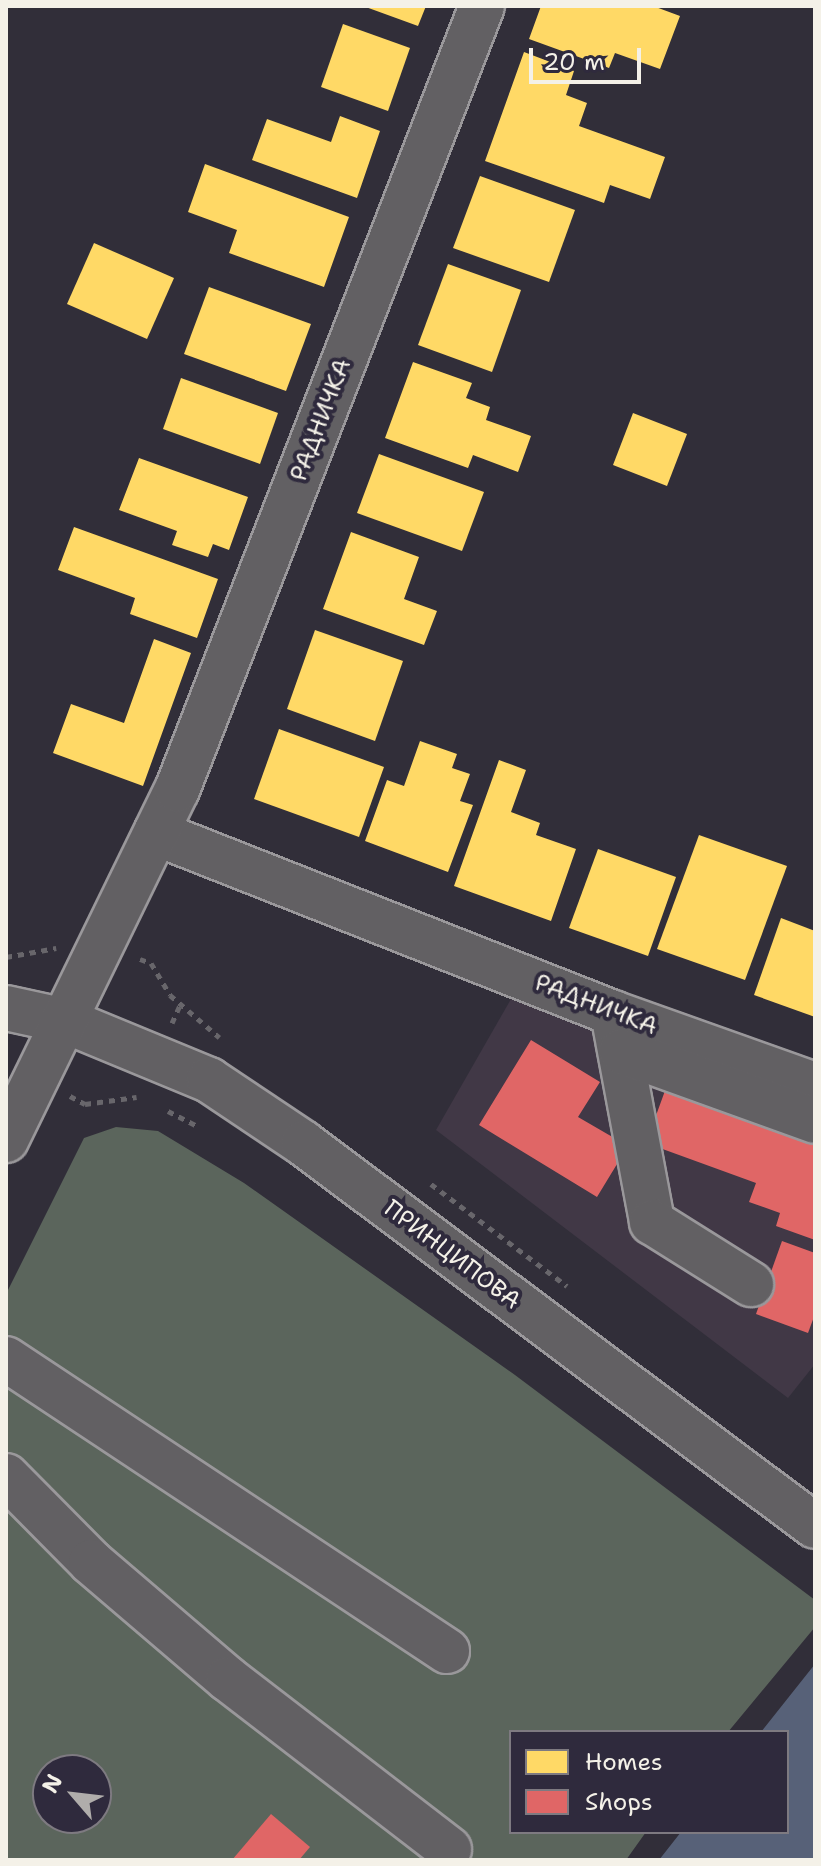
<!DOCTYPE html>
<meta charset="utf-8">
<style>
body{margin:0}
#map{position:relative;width:821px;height:1866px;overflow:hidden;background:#312e39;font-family:"Shantell Sans",sans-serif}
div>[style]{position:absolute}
.built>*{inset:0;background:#413846}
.green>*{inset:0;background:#5b655c}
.water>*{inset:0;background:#576178}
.homes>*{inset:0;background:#ffd966}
.shops>*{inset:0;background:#e06666}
.path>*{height:5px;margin-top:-2.5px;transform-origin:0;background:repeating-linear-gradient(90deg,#68666b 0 6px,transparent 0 12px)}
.roads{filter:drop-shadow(2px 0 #9a989b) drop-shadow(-2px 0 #9a989b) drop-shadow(0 2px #9a989b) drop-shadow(0 -2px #9a989b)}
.minor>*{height:44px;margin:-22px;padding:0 22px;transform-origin:22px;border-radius:22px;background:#626063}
span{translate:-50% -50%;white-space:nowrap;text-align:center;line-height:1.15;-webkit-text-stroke:8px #2f2a3d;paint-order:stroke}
.street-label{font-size:24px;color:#f4f1e8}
.frame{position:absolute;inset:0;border:8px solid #f4f1e8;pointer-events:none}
.legend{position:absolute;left:509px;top:1730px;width:280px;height:104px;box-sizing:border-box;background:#2f2a3d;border:2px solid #7e7a81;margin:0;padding:10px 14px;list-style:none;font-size:24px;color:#f4f1e8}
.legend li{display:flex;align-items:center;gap:16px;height:40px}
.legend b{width:40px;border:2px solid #7e7a81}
.north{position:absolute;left:32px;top:1754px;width:80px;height:80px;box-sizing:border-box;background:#2f2a3d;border:2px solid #7e7a81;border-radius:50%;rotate:298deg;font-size:22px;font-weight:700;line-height:32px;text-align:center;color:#f4f1e8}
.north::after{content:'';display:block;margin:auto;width:28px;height:36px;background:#b0adab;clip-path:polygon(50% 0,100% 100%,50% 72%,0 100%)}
.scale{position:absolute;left:529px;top:48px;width:112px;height:36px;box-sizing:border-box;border:4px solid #f4f1e8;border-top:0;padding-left:10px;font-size:24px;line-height:28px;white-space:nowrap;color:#f4f1e8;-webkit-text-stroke:6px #2f2a3d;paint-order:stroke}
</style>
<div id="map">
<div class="built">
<div style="clip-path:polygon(515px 992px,815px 1103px,815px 1364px,788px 1398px,436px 1130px)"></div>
</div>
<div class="green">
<div style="clip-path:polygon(evenodd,116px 1127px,158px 1131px,244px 1183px,515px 1375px,815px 1600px,815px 1627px,728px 1732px,511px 1732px,511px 1832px,646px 1832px,626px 1860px,6px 1860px,6px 1294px,84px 1138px,116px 1127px,48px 1770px,96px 1770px,96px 1818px,48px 1818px,48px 1770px)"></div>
</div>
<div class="water">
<div style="clip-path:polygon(815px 1664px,815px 1860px,659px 1860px,681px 1832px,787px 1832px,787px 1732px,761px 1732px)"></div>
</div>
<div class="homes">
<div style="clip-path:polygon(363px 6px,426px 6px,418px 26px)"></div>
<div style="clip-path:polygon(541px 6px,653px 6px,680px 16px,660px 69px,615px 53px,609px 68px,529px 39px)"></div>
<div style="clip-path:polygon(343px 24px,410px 48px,388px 111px,321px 87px)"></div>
<div style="clip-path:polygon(524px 52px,574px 71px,566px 95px,587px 103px,579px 126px,665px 157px,650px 199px,610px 185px,604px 203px,485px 161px)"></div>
<div style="clip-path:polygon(340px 116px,380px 131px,357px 198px,252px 160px,267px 119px,331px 142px)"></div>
<div style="clip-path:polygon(205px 164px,349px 217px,324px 287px,229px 253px,237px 230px,188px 212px)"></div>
<div style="clip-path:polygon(480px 176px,575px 210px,549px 282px,453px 248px)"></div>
<div style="clip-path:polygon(94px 243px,174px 278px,147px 339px,67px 304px)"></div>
<div style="clip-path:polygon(448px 264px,521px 290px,492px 372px,418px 345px)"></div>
<div style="clip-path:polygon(209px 287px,311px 324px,286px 391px,184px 354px)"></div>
<div style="clip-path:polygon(413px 362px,472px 383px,466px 398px,490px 407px,486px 420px,531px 436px,518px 472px,473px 455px,468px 468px,385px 438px)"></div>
<div style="clip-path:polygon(181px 378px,278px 413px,260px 464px,163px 429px)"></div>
<div style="clip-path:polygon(633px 413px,687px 434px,667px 486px,613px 465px)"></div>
<div style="clip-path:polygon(379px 454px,484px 492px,462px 551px,357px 513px)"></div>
<div style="clip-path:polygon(139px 458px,248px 497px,229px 550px,213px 544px,208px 557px,172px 545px,177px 531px,119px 510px)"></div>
<div style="clip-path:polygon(74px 527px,218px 579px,197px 638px,130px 614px,135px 598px,58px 570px)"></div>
<div style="clip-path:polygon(351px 532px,419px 557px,404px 599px,437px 611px,424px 645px,323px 609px)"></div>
<div style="clip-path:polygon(315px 630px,403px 661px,375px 741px,287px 709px)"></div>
<div style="clip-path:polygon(154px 639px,191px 653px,143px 786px,53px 753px,71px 704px,124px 723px)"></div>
<div style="clip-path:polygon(279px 729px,384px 767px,359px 837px,254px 799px)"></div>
<div style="clip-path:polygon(420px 741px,457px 754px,452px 768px,470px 774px,460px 801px,473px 805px,448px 872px,365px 841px,387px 780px,404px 786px)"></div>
<div style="clip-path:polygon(499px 760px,526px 770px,511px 812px,540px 823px,536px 835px,576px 849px,551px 921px,454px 886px)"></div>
<div style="clip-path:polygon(699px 835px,787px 866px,745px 980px,657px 949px)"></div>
<div style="clip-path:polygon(598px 849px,676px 877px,648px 956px,569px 928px)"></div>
<div style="clip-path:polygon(781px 918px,815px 931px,815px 1017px,754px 995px)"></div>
</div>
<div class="shops">
<div style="clip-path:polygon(531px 1040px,600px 1082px,578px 1117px,628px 1146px,597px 1197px,479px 1125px)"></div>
<div style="clip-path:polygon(666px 1088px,815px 1142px,815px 1240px,776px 1226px,780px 1213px,749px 1202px,756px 1183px,646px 1143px)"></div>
<div style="clip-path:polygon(782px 1241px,815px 1253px,815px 1314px,808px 1333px,756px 1314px)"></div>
<div style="clip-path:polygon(271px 1814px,310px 1847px,299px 1860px,232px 1860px)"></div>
</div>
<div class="path">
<div style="left:6px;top:957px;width:51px;rotate:-10.2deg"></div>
<div style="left:140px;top:959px;width:12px;rotate:20deg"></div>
<div style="left:151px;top:963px;width:37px;rotate:59deg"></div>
<div style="left:170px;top:995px;width:65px;rotate:40.6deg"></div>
<div style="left:172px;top:1023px;width:20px;rotate:-66deg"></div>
<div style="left:70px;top:1096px;width:17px;rotate:28deg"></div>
<div style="left:85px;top:1104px;width:52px;rotate:-7.7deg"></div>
<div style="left:168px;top:1111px;width:34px;rotate:27deg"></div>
<div style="left:431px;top:1184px;width:170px;rotate:36.9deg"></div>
</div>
<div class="roads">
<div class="minor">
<div style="left:156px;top:833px;width:491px;rotate:21.5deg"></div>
<div style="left:613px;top:1013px;width:214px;rotate:19.6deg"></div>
<div style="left:6px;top:1008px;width:61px;rotate:12.2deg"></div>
<div style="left:66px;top:1021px;width:155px;rotate:22.4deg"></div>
<div style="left:209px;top:1080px;width:113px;rotate:33.8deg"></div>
<div style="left:303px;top:1143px;width:639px;rotate:36.8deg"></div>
<div style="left:613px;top:1013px;width:213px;rotate:79.4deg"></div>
<div style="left:652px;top:1222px;width:117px;rotate:32.1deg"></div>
<div style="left:621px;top:1051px;width:206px;rotate:19.8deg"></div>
<div style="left:6px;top:1140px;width:390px;rotate:-64deg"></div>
<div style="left:177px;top:790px;width:841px;rotate:-68.74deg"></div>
<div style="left:6px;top:1359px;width:529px;rotate:33.51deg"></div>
<div style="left:6px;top:1476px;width:121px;rotate:45.3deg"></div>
<div style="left:91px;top:1562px;width:180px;rotate:40.5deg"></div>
<div style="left:228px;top:1679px;width:279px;rotate:37.6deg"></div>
</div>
</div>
<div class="street-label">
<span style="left:321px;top:420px;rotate:-69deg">РАДНИЧКА</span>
<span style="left:596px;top:1005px;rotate:21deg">РАДНИЧКА</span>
<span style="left:452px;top:1255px;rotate:37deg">ПРИНЦИПОВА</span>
</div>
<div class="frame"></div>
<ul class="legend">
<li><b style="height:22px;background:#ffd966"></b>Homes</li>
<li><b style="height:22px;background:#e06666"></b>Shops</li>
</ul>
<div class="north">N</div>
<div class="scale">20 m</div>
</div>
